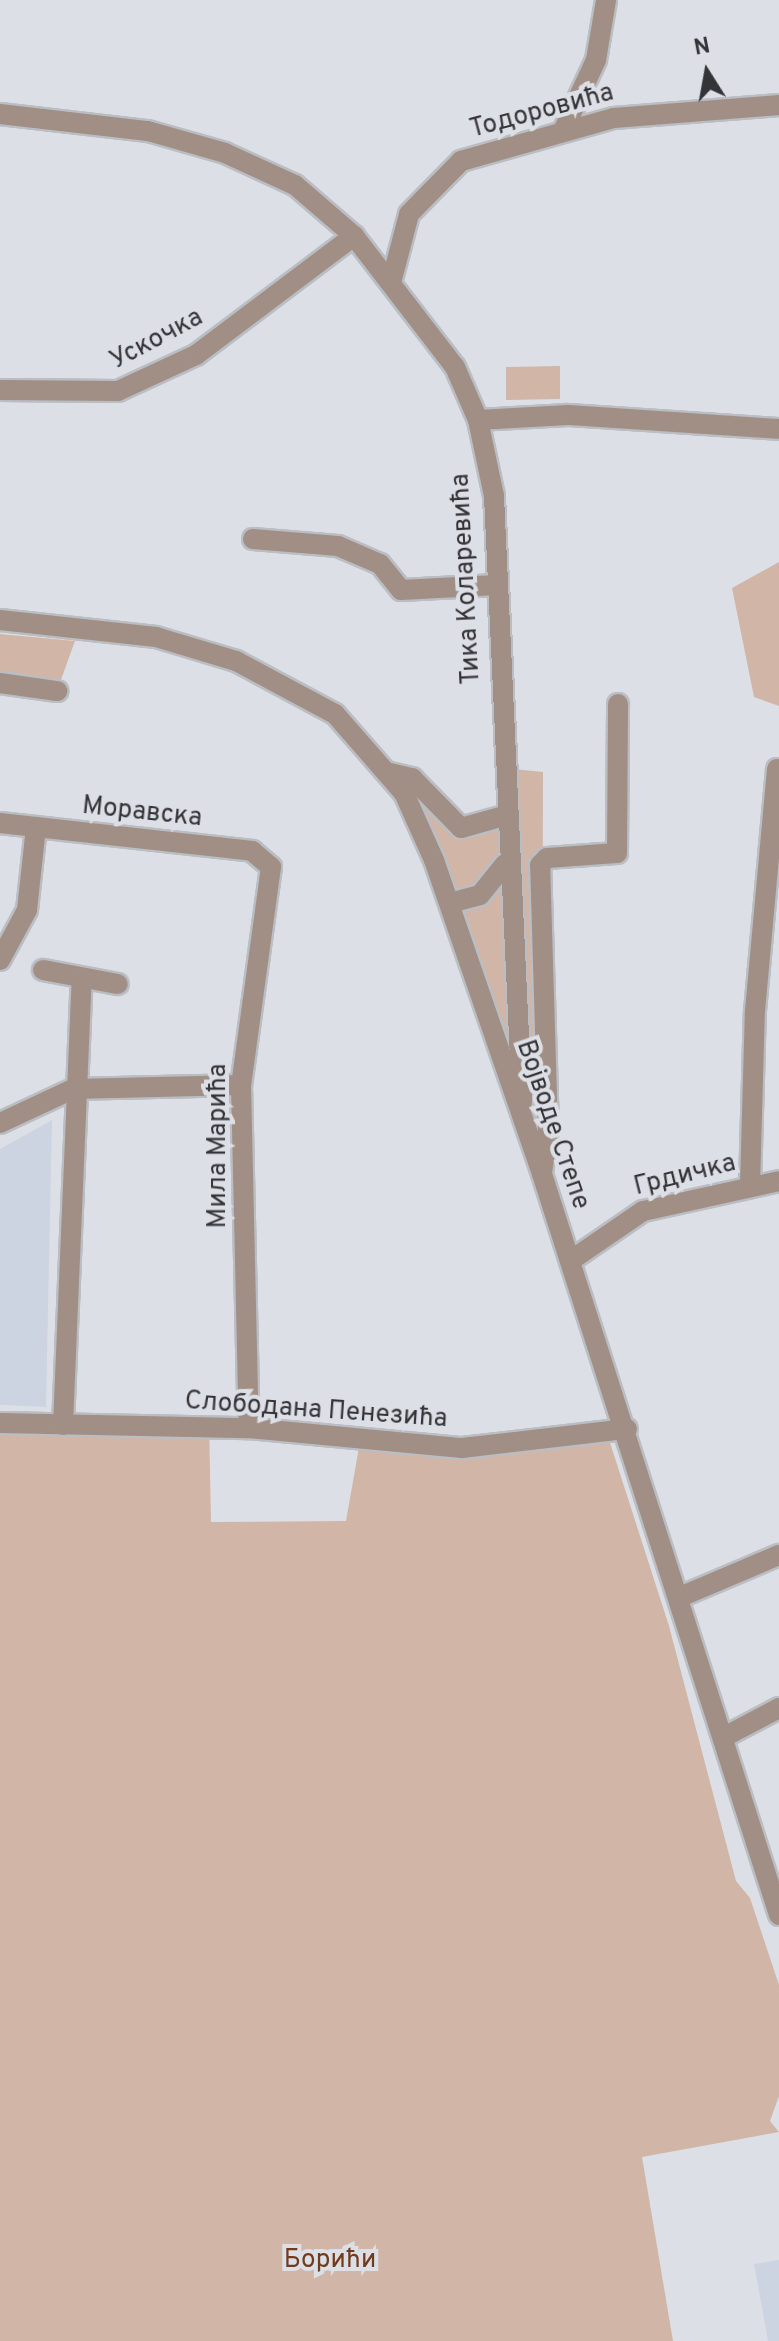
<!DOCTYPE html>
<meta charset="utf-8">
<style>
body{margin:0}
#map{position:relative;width:779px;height:2341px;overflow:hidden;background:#dce0e6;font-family:Overpass,sans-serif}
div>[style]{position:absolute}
.built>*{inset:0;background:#cdd4e1}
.green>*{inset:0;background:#d1b5a6}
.roads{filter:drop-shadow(2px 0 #babec3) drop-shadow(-2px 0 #babec3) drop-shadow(0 2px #babec3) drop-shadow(0 -2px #babec3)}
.minor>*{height:20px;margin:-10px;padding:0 10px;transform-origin:10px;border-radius:10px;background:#a18f85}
span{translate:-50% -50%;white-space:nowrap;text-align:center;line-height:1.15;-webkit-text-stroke:8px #dce0e6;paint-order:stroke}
.street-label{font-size:26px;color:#333437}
.park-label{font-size:26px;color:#723c1c}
.north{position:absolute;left:667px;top:32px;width:80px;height:80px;-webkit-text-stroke:6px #dce0e6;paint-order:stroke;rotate:349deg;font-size:22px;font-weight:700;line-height:32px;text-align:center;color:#333437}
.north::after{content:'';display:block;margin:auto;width:28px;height:36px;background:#333437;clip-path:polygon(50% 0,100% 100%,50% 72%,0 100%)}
</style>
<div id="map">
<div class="built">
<div style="clip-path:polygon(52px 1120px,46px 1407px,0 1405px,0 1149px)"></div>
<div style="clip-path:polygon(779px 2260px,779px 2341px,768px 2341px,754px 2264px)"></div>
</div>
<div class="green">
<div style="clip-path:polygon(560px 366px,560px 399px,506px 400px,506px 367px)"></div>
<div style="clip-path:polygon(779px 562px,779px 706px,754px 697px,732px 588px)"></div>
<div style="clip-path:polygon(0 634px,75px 641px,58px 688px,0 681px)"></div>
<div style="clip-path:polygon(503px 768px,543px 772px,542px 1174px,398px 772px,446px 818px,504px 816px)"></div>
<div style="clip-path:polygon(0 1417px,209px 1421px,211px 1522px,346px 1521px,361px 1436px,461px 1442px,604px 1424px,669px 1626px,736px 1881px,750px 1898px,779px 1985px,779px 2096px,770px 2121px,779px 2132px,642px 2157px,673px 2341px,0 2341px)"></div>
</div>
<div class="roads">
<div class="minor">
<div style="left:0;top:114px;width:149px;rotate:6.6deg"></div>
<div style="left:148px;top:131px;width:80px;rotate:15.9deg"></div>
<div style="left:225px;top:153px;width:77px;rotate:24.6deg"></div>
<div style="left:295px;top:185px;width:78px;rotate:40.8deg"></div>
<div style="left:354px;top:236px;width:165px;rotate:52.4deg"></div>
<div style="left:455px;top:367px;width:58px;rotate:66.5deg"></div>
<div style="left:478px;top:420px;width:78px;rotate:78.1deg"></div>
<div style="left:494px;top:496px;width:607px;rotate:87.35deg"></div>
<div style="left:563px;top:131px;width:78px;rotate:-65.1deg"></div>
<div style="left:596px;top:60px;width:61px;rotate:-80.5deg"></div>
<div style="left:392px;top:279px;width:67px;rotate:-75.3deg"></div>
<div style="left:409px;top:214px;width:74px;rotate:-45.5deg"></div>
<div style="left:461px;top:161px;width:159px;rotate:-15.7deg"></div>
<div style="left:614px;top:118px;width:166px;rotate:-4.5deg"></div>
<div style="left:0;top:390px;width:118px;rotate:0.5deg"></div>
<div style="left:118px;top:391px;width:86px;rotate:-24.8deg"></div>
<div style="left:196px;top:355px;width:198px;rotate:-37deg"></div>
<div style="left:478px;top:420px;width:90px;rotate:-3.2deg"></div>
<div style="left:568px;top:415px;width:211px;rotate:3.8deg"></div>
<div style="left:253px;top:539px;width:85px;rotate:4.7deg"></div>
<div style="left:338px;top:546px;width:46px;rotate:23.2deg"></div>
<div style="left:380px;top:564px;width:33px;rotate:51deg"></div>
<div style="left:401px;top:590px;width:96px;rotate:-3deg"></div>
<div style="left:0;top:620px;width:157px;rotate:6.2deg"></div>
<div style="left:156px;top:637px;width:84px;rotate:16.7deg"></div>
<div style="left:236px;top:661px;width:112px;rotate:28.2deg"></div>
<div style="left:335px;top:714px;width:105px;rotate:48.9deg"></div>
<div style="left:404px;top:793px;width:73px;rotate:65.9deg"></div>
<div style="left:434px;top:860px;width:332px;rotate:71deg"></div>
<div style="left:542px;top:1174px;width:778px;rotate:72.26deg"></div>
<div style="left:0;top:683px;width:58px;rotate:8deg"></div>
<div style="left:390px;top:773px;width:23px;rotate:13deg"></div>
<div style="left:412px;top:778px;width:70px;rotate:45.6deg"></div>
<div style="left:461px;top:828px;width:45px;rotate:-15.6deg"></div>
<div style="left:0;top:823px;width:254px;rotate:6.3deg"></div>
<div style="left:252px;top:851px;width:25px;rotate:40deg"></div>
<div style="left:271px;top:867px;width:220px;rotate:97.8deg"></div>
<div style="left:241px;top:1085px;width:343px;rotate:88.7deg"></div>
<div style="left:450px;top:903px;width:31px;rotate:-15deg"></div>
<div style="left:480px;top:895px;width:40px;rotate:-51deg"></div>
<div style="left:0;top:960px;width:57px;rotate:-61.6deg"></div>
<div style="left:27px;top:910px;width:83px;rotate:-83.8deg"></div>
<div style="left:43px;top:970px;width:76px;rotate:10.6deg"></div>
<div style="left:0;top:1123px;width:81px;rotate:-25deg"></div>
<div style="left:73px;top:1089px;width:168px;rotate:-1.4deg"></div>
<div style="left:542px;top:1173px;width:42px;rotate:-81.9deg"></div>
<div style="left:548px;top:1131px;width:266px;rotate:-91.7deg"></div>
<div style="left:540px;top:865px;width:10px;rotate:-45deg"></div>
<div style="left:547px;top:858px;width:70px;rotate:-4.1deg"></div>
<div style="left:617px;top:853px;width:149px;rotate:-89.6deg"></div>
<div style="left:750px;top:1186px;width:175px;rotate:-88.4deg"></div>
<div style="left:755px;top:1011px;width:243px;rotate:-84.8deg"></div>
<div style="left:570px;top:1261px;width:88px;rotate:-34.4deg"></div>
<div style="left:643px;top:1211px;width:139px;rotate:-12.4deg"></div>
<div style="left:0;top:1423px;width:249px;rotate:1.2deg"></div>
<div style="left:249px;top:1428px;width:214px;rotate:5.4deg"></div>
<div style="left:462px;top:1448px;width:166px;rotate:-6.6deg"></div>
<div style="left:63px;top:1425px;width:447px;rotate:-87.6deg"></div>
<div style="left:680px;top:1597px;width:108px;rotate:-23deg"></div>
<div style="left:724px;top:1737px;width:62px;rotate:-27.8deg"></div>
</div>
</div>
<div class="street-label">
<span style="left:542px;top:112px;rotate:-15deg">Тодоровића</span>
<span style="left:157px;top:340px;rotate:-28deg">Ускочка</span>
<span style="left:467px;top:579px;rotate:-93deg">Тика Коларевића</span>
<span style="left:142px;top:813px;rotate:6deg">Моравска</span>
<span style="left:552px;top:1125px;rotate:71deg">Војводе Степе</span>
<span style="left:219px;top:1146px;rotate:-90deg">Мила Марића</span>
<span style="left:685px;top:1176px;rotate:-14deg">Грдичка</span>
<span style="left:316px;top:1411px;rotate:4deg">Слободана Пенезића</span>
</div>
<div class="park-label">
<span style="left:330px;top:2261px">Борићи</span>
</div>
<div class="north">N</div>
</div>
